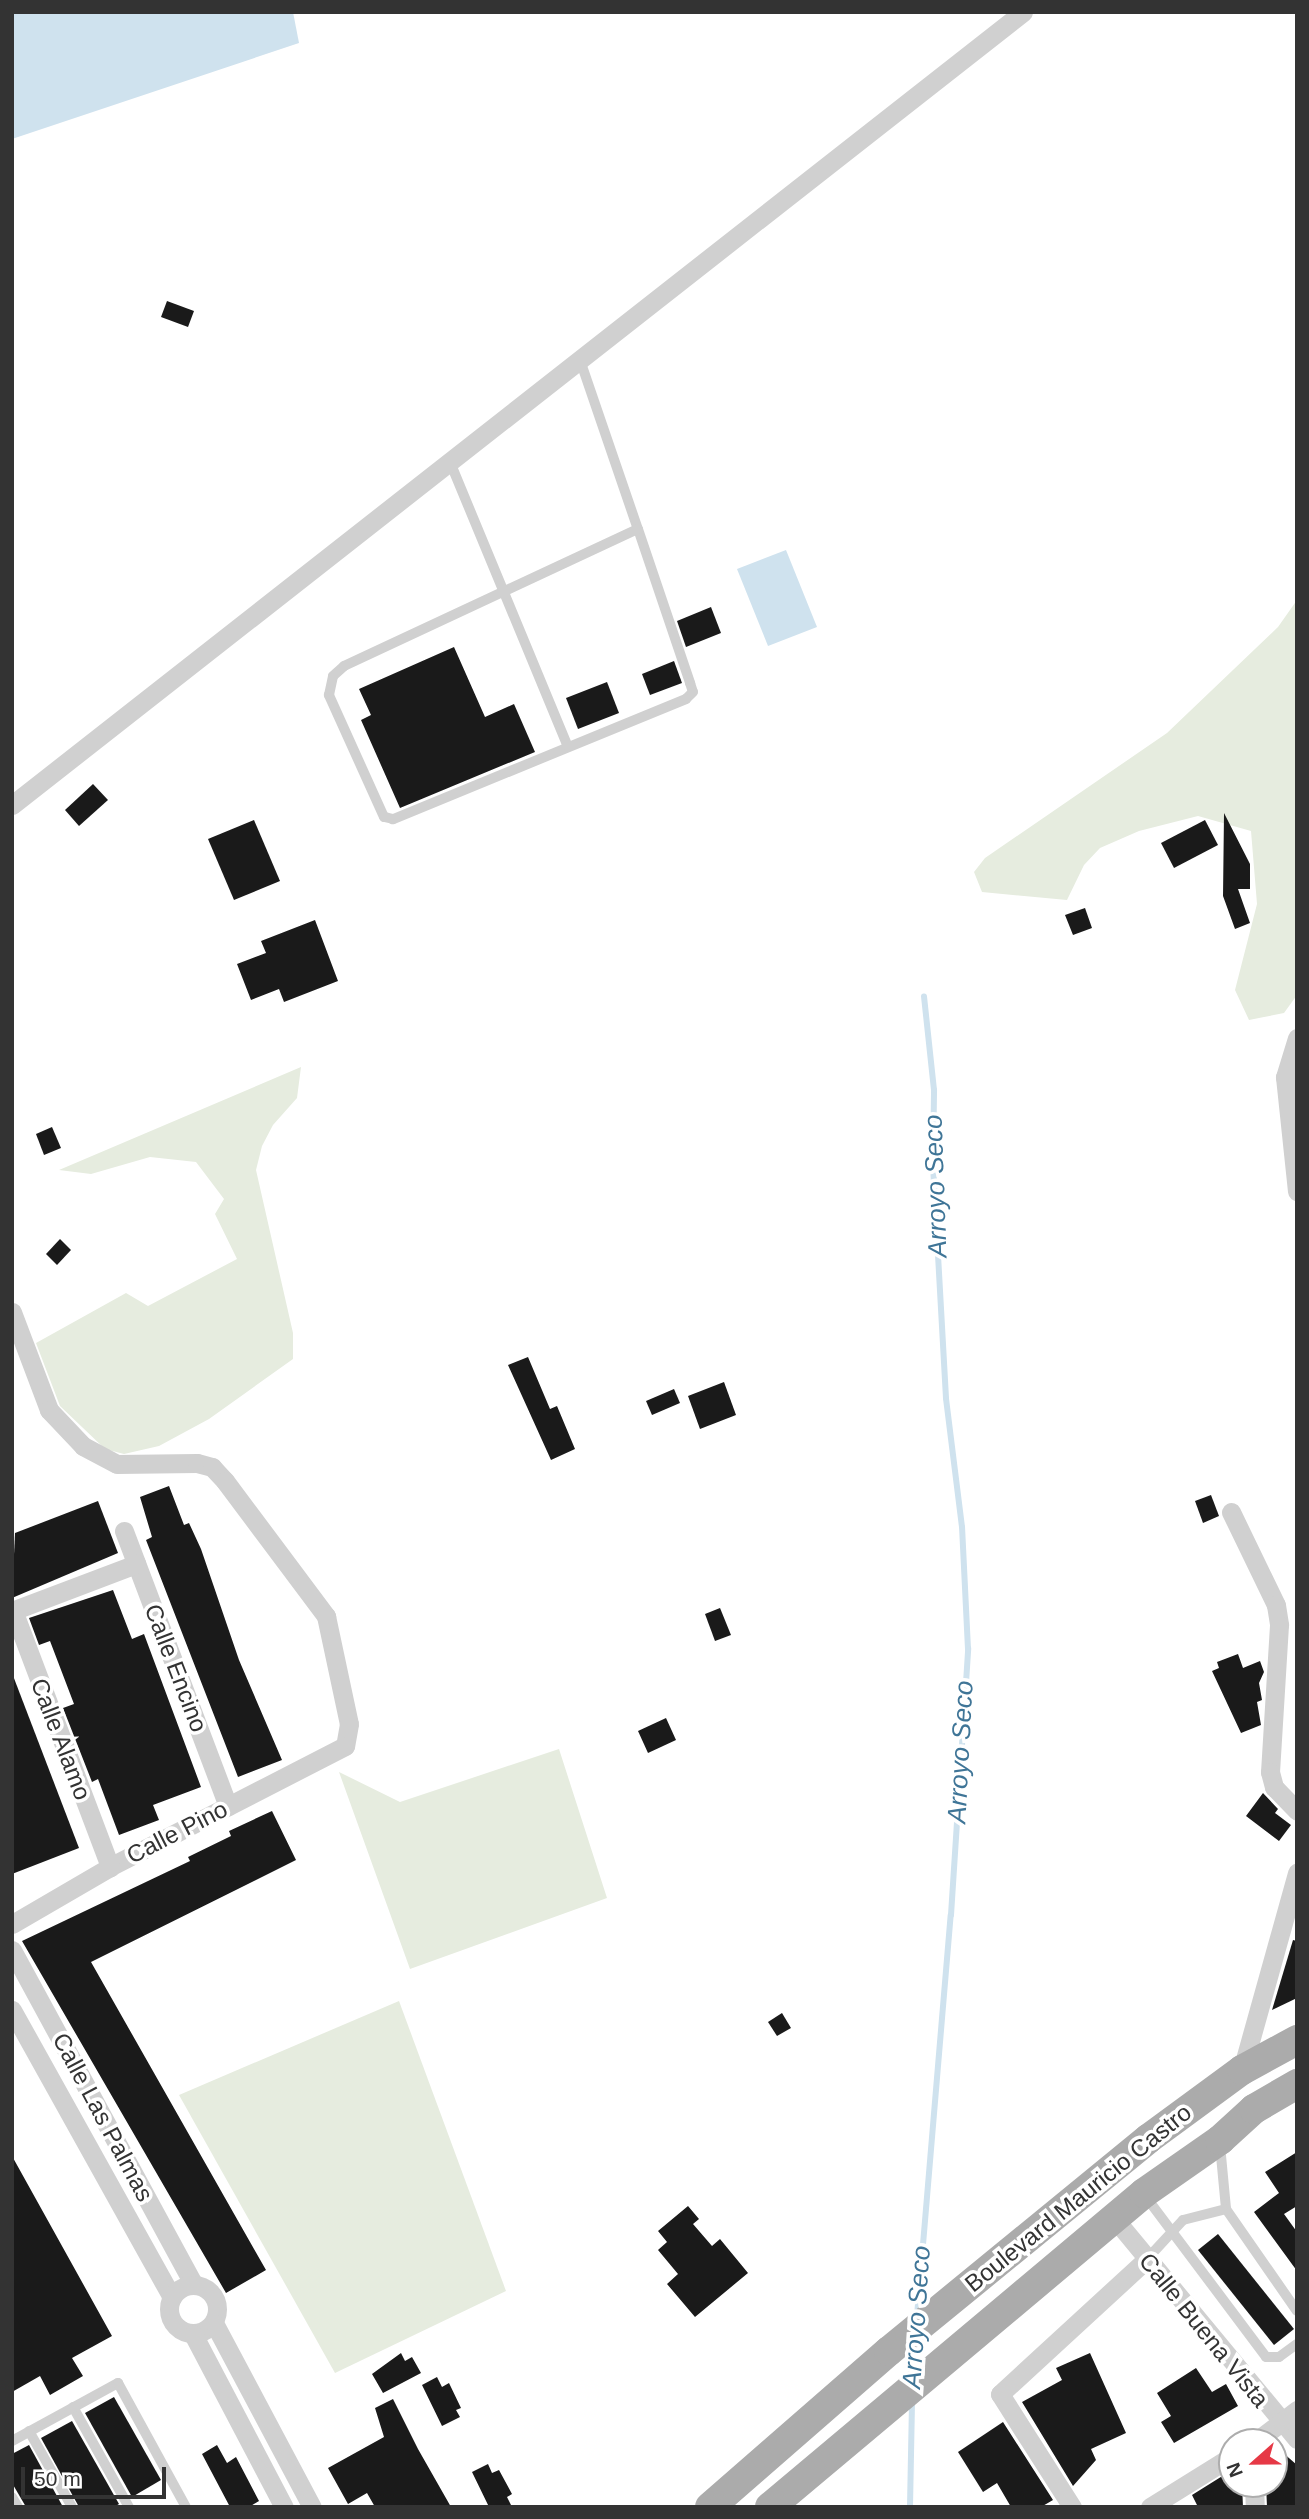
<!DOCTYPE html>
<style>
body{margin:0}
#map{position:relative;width:1309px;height:2519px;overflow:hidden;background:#fff;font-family:Arial,sans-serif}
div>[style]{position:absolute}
.green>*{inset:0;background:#e6ecdf}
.water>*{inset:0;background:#cfe2ee}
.stream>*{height:6px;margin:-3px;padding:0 3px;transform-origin:3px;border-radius:3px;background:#cfe2ee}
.building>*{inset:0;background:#1a1a1a}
.lane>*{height:10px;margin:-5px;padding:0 5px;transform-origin:5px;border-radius:5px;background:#d0d0d0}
.street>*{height:19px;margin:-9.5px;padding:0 9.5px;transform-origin:9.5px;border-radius:9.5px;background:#d0d0d0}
.street>.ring{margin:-9.5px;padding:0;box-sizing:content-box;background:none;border:19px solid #d0d0d0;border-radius:50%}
.primary>*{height:30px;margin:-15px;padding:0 15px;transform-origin:15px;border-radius:15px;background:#ababab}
span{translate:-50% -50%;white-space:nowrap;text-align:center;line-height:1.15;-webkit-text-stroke:7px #fff;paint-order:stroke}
.street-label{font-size:24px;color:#333}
.water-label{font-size:26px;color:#3f7597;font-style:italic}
.frame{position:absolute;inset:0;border:14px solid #333;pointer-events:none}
.north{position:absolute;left:1218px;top:2428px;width:70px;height:70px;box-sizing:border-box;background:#fff;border:2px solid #adadad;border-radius:50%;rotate:249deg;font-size:19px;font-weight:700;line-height:28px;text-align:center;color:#333}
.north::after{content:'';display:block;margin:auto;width:24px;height:32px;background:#e63946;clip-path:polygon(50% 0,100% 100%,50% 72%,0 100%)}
.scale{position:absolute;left:21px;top:2467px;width:145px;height:32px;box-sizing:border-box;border:4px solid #333;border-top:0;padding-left:9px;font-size:21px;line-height:24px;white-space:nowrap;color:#333;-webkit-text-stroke:5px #fff;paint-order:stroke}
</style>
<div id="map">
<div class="green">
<div style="clip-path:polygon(1297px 600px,1297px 995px,1284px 1013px,1249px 1020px,1235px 990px,1257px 904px,1251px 831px,1198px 816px,1139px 831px,1100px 848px,1084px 865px,1067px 900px,982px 892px,974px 872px,985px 858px,1167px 733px,1278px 627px)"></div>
<div style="clip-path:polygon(301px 1067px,297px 1098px,273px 1125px,262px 1146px,256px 1170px,293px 1333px,293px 1359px,209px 1419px,159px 1446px,124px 1454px,105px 1449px,60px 1406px,36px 1343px,126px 1293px,148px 1306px,237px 1259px,215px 1214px,224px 1199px,196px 1162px,150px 1157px,91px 1174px,59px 1170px)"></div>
<div style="clip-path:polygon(559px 1749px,607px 1898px,410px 1969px,339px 1772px,400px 1802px)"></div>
<div style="clip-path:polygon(399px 2001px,506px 2291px,335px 2373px,179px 2095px)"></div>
</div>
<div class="water">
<div style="clip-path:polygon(12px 12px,293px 12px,299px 43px,12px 139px)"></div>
<div style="clip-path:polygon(786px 550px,817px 627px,768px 646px,737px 569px)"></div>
</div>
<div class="stream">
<div style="left:917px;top:2316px;width:402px;rotate:-85.2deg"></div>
<div style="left:951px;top:1915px;width:267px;rotate:-86.3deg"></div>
<div style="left:968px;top:1649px;width:122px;rotate:-92.8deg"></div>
<div style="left:962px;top:1527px;width:130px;rotate:-97.1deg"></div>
<div style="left:946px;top:1398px;width:233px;rotate:-93.2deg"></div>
<div style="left:933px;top:1165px;width:75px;rotate:-89.2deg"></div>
<div style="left:934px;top:1090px;width:94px;rotate:-96.1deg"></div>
<div style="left:913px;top:2375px;width:34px;rotate:-87deg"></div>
<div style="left:910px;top:2507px;width:107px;rotate:-88.9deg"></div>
</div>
<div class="building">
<div style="clip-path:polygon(167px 301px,194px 311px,188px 327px,161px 317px)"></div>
<div style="clip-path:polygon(711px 607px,721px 633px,686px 647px,677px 621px)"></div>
<div style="clip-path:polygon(454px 647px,485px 717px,514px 704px,535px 752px,400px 808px,361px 720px,371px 715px,359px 689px)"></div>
<div style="clip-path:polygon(674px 661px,682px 683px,650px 695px,642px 674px)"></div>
<div style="clip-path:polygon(607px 682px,619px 713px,578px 729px,566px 698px)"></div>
<div style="clip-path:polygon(93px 784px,108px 800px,79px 826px,65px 810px)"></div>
<div style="clip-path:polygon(1224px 813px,1250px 864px,1250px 889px,1238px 889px,1250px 923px,1235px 929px,1223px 896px)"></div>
<div style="clip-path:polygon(254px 820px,280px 881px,234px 900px,208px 839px)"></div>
<div style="clip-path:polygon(1205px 820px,1218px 845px,1174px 868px,1161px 843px)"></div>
<div style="clip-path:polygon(1085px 908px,1092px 928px,1073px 935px,1065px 915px)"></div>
<div style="clip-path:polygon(315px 920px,338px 981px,284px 1002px,279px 989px,251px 1000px,237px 964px,266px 953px,261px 941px)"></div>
<div style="clip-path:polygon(52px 1127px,61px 1148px,44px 1155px,36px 1134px)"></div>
<div style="clip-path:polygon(60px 1239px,71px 1250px,57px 1265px,46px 1254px)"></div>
<div style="clip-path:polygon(528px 1357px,550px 1409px,557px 1406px,575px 1449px,551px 1460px,508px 1365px)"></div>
<div style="clip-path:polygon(724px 1382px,736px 1415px,700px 1429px,688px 1396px)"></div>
<div style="clip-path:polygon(674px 1389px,680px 1403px,652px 1415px,646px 1401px)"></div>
<div style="clip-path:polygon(169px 1486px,184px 1525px,189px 1523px,201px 1549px,239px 1660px,282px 1760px,238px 1777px,146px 1540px,152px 1537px,140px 1497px)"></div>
<div style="clip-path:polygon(1211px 1495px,1219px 1516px,1203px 1523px,1195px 1501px)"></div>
<div style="clip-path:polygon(98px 1501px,118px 1553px,12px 1598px,15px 1533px)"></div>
<div style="clip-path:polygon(113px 1590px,132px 1639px,144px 1634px,201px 1787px,153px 1805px,159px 1820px,119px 1835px,98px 1779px,92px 1782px,63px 1708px,74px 1704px,50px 1641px,39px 1645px,29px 1618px)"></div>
<div style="clip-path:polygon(720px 1608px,731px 1635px,715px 1641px,705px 1614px)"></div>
<div style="clip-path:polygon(1238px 1654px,1243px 1668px,1260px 1661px,1264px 1672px,1259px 1683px,1262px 1700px,1257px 1702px,1261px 1725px,1241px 1733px,1212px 1671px,1219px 1668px,1217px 1662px)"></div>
<div style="clip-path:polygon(12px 1673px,79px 1848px,12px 1874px)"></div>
<div style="clip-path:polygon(666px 1718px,676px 1740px,648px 1753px,638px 1731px)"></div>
<div style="clip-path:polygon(1263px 1793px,1278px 1809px,1275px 1813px,1291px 1825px,1279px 1841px,1246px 1816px)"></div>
<div style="clip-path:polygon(272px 1811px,296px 1860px,91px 1962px,266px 2270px,226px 2293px,22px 1941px,190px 1861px,188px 1857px,231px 1836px,229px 1831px)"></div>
<div style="clip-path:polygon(1293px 1940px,1297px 1941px,1297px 1998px,1272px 2010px)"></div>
<div style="clip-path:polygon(782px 2013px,791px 2028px,777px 2036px,768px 2022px)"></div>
<div style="clip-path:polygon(1297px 2152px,1297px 2206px,1284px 2214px,1297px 2232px,1297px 2271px,1254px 2212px,1279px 2193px,1265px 2172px)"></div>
<div style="clip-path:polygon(12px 2156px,112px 2336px,72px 2358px,83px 2376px,50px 2395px,40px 2376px,12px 2392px)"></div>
<div style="clip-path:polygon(688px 2206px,699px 2219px,693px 2224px,712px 2246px,720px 2239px,748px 2273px,695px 2317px,667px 2284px,678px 2274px,658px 2250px,667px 2242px,658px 2231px)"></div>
<div style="clip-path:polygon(1218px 2234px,1294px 2329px,1274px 2345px,1198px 2250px)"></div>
<div style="clip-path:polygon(401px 2353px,405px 2361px,412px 2357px,421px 2373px,383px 2393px,372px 2374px)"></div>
<div style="clip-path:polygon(1090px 2353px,1126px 2433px,1091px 2449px,1096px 2460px,1073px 2486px,1022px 2402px,1062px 2380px,1056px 2368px)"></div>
<div style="clip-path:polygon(1196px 2368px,1212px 2392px,1226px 2384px,1238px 2406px,1174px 2443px,1161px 2422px,1171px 2416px,1157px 2393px)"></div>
<div style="clip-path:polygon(437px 2377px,442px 2387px,449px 2383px,461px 2408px,456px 2410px,460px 2417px,442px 2426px,422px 2385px)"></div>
<div style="clip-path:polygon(114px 2397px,161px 2480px,132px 2497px,85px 2413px)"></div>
<div style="clip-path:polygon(393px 2399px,418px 2449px,451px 2507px,375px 2507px,367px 2493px,348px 2504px,328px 2468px,384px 2437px,375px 2408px)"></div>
<div style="clip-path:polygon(72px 2421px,119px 2504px,114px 2507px,79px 2507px,41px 2438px)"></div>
<div style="clip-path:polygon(1003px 2422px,1053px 2500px,1041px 2507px,1011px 2507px,997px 2483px,983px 2492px,958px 2452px)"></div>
<div style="clip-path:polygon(29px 2445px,63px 2507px,26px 2507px,12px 2483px,12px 2454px)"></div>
<div style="clip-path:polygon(217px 2445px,227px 2463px,236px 2457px,259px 2501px,249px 2507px,230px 2507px,202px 2454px)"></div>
<div style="clip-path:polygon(1274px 2445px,1297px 2465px,1297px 2507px,1267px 2507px,1266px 2484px,1274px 2484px)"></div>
<div style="clip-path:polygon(488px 2464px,492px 2473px,499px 2470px,512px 2494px,507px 2497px,512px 2507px,489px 2507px,472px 2472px)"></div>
<div style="clip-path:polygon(1232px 2470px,1232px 2484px,1242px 2484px,1243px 2507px,1198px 2507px,1192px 2495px)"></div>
</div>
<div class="lane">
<div style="left:580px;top:360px;width:179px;rotate:71.1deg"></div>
<div style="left:638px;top:529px;width:163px;rotate:71.3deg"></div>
<div style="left:690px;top:683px;width:9px;rotate:72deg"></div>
<div style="left:693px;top:692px;width:10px;rotate:135deg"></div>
<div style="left:686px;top:699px;width:317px;rotate:157.7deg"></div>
<div style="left:393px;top:819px;width:9px;rotate:-167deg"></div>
<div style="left:384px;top:817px;width:134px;rotate:-114.3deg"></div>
<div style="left:329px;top:695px;width:19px;rotate:-78deg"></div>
<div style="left:333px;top:676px;width:15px;rotate:-42deg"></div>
<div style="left:344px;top:666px;width:324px;rotate:-25deg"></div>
<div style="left:450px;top:462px;width:308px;rotate:67.5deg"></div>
<div style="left:1220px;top:2145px;width:64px;rotate:84.6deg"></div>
<div style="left:1226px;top:2209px;width:124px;rotate:55.2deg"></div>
<div style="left:1146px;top:2197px;width:200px;rotate:53.1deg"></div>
<div style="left:1266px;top:2357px;width:13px"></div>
<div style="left:1279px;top:2357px;width:22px;rotate:-36deg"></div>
<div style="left:1147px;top:2259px;width:53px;rotate:-47.3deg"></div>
<div style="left:1183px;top:2220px;width:44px;rotate:-14.3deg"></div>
<div style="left:73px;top:2407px;width:115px;rotate:60.8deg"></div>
<div style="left:29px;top:2431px;width:87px;rotate:60.5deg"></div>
<div style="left:12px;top:2441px;width:121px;rotate:-28.7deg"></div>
<div style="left:118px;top:2383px;width:141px;rotate:61.3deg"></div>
<div style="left:12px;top:2497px;width:12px;rotate:59deg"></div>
</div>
<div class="street">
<div style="left:12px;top:805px;width:1285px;rotate:-38.11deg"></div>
<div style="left:1297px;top:1038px;width:41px;rotate:107.1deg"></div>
<div style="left:1285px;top:1077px;width:115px;rotate:84deg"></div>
<div style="left:12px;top:1312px;width:105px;rotate:69.3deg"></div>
<div style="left:49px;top:1410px;width:50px;rotate:46.6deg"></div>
<div style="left:83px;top:1446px;width:38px;rotate:28deg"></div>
<div style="left:117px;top:1464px;width:80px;rotate:-0.7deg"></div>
<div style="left:197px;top:1463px;width:16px;rotate:15deg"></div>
<div style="left:212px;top:1467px;width:19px;rotate:47deg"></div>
<div style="left:225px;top:1481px;width:169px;rotate:53.2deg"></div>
<div style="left:326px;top:1616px;width:110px;rotate:78deg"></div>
<div style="left:349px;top:1724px;width:22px;rotate:100deg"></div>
<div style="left:345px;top:1746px;width:264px;rotate:152.8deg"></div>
<div style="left:110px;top:1867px;width:113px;rotate:149.8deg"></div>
<div style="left:1231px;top:1512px;width:103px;rotate:64.2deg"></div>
<div style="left:1276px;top:1605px;width:20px;rotate:81deg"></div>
<div style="left:1279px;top:1625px;width:147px;rotate:93.5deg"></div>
<div style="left:1270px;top:1772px;width:16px;rotate:75deg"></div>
<div style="left:1274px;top:1787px;width:33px;rotate:46deg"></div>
<div style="left:124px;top:1531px;width:294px;rotate:69.3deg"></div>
<div style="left:13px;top:1610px;width:275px;rotate:69.3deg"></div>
<div style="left:12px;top:1611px;width:133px;rotate:-20.8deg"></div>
<div style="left:12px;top:1950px;width:381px;rotate:61.5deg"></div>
<div style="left:12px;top:2010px;width:329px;rotate:60.9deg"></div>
<div style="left:1242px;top:2070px;width:205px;rotate:-74.4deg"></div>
<div style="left:1114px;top:2218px;width:287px;rotate:50.4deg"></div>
<div class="ring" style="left:169px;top:2285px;width:29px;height:29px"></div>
<div style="left:214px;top:2323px;width:208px;rotate:62deg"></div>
<div style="left:193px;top:2334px;width:195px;rotate:62.3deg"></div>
<div style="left:1255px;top:2442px;width:53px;rotate:-37.3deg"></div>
<div style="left:1254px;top:2484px;width:23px;rotate:88deg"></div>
<div style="left:1072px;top:2507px;width:134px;rotate:-122.5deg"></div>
<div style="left:1000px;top:2394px;width:200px;rotate:-42.6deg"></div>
<div style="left:1150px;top:2507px;width:97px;rotate:-31.9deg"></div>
</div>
<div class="primary">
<div style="left:710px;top:2507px;width:237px;rotate:-41.1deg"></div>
<div style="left:889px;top:2351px;width:335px;rotate:-39.3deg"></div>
<div style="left:1148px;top:2139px;width:117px;rotate:-36.3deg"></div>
<div style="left:1242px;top:2070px;width:63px;rotate:-28.6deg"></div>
<div style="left:770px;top:2507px;width:488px;rotate:-40deg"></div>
<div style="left:1144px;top:2193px;width:93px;rotate:-34.9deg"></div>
<div style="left:1220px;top:2140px;width:46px;rotate:-42.4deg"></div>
<div style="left:1254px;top:2109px;width:50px;rotate:-30.2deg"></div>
</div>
<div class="street-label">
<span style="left:176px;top:1668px;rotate:69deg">Calle Encino</span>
<span style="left:61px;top:1739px;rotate:69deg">Calle Alamo</span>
<span style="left:177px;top:1832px;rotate:-27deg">Calle Pino</span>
<span style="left:103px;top:2117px;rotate:62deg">Calle Las Palmas</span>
<span style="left:1078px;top:2198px;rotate:-39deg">Boulevard Mauricio Castro</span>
<span style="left:1204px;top:2330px;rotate:51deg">Calle Buena Vista</span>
</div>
<div class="water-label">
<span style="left:936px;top:1186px;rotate:-92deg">Arroyo Seco</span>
<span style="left:961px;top:1752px;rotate:-87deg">Arroyo Seco</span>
<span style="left:917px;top:2317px;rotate:-86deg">Arroyo Seco</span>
</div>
<div class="frame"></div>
<div class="north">N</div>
<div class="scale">50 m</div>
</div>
